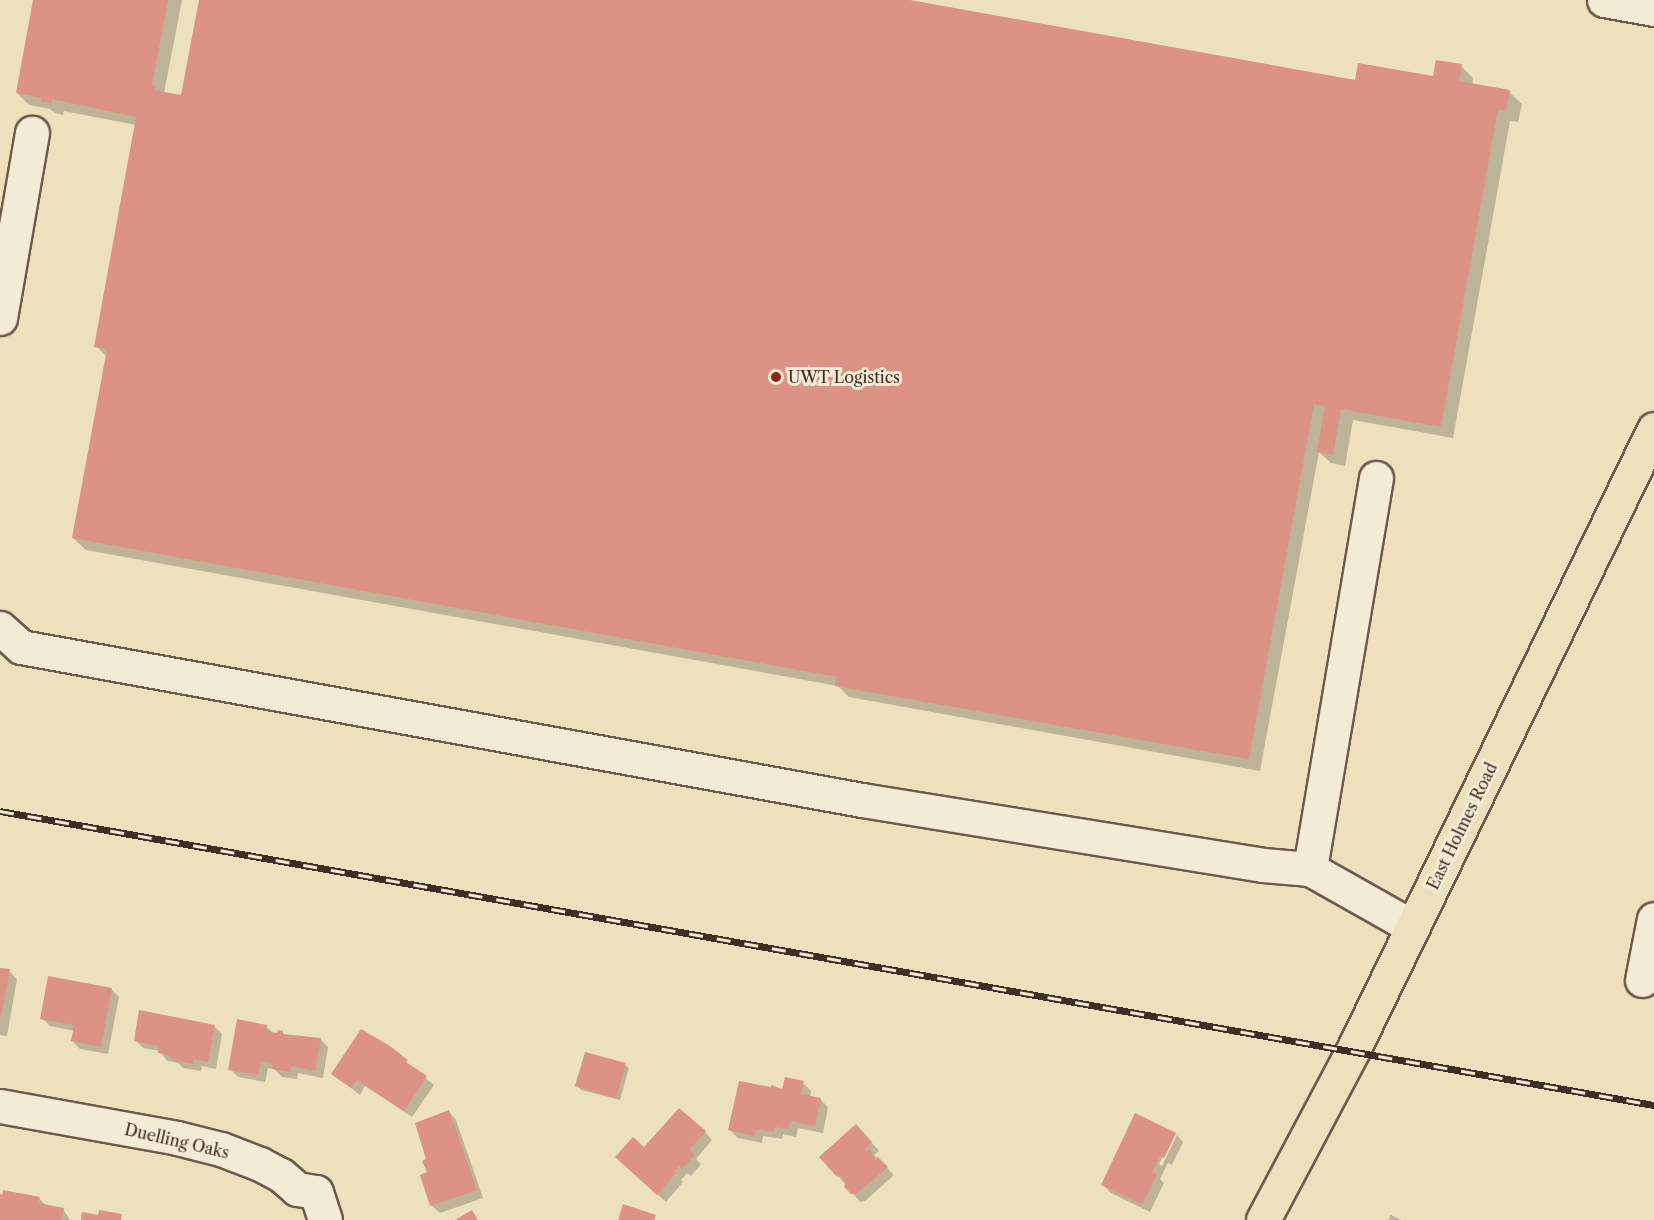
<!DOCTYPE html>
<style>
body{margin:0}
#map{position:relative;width:1654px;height:1220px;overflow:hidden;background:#ede0bd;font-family:"Libre Caslon Text",serif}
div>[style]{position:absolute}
.shadow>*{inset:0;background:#0003}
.building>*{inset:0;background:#dc9284}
.roads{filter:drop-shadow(2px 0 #6d5a4b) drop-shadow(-2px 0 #6d5a4b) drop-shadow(0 2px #6d5a4b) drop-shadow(0 -2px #6d5a4b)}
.minor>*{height:33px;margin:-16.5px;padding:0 16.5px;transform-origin:16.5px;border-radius:16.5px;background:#f3ebd4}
.major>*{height:33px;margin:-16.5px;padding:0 16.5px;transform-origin:16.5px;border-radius:16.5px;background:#ede0bd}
.rail>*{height:7px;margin-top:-3.5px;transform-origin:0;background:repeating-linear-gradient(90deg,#f3ebd4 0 14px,#422d25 0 28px);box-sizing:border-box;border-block:2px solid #422d25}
.dots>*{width:16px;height:16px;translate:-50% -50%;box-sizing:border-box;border:3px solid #f3ebd4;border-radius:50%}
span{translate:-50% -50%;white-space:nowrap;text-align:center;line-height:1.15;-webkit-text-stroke:6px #f3ebd4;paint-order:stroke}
.poi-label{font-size:16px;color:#422d25}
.left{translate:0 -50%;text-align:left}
.street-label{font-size:16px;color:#422d25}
</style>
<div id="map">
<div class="shadow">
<div style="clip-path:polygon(35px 0,182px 0,164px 93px,182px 97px,200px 0,902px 0,1356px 81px,1434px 78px,1461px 66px,1473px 78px,1472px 85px,1509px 92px,1522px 104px,1518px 122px,1510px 121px,1453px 438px,1353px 420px,1345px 466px,1331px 463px,1319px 452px,1260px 771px,849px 697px,838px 686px,86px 550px,73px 538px,107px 357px,96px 346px,136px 125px,64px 111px,63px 115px,55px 113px,50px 109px,29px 105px,17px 93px)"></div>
<div style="clip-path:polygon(0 969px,9px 971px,17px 979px,7px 1036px,0 1035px)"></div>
<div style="clip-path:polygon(111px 989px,119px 997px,108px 1054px,80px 1049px,72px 1041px,75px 1031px,50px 1026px,42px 1018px)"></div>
<div style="clip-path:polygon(214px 1026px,222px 1034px,216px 1069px,202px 1066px,201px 1071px,183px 1068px,178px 1063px,167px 1061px,160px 1051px,143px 1048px,135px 1040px)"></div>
<div style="clip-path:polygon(266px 1026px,274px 1034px,282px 1032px,286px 1036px,320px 1039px,328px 1047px,323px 1078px,298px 1073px,297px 1079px,282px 1077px,274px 1069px,268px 1068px,265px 1082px,238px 1077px,230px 1069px)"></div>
<div style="clip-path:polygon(383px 1043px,434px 1085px,412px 1117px,365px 1086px,360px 1095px,333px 1074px)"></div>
<div style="clip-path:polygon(625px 1065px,629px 1068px,620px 1100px,581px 1090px,577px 1086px)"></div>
<div style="clip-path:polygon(803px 1083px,811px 1091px,810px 1097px,820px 1099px,828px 1107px,823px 1133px,798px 1128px,796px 1137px,783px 1134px,782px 1139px,763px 1136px,762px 1143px,738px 1138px,730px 1130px,783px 1091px)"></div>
<div style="clip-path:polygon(449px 1112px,456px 1120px,483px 1198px,440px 1213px,432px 1206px,421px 1176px,428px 1173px,428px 1159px)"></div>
<div style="clip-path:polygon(1136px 1115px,1176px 1135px,1173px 1135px,1159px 1164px,1162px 1166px,1177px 1135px,1183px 1142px,1172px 1165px,1168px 1163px,1160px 1179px,1164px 1183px,1150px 1212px,1111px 1193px,1103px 1185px)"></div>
<div style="clip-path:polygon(705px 1132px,712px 1140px,696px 1159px,701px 1164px,691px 1176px,687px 1173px,681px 1180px,683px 1182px,666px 1202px,625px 1165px,644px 1149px)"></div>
<div style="clip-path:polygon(864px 1134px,879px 1151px,874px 1155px,894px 1175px,865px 1201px,860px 1202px,838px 1176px)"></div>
<div style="clip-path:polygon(0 1196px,39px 1198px,46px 1206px,63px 1209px,70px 1220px,0 1220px)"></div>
<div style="clip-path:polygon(1391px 1215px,1401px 1220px,1388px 1220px)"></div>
</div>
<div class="building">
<div style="clip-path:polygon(33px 0,168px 0,152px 85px,155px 86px,154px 90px,181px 95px,199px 0,910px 0,1355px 80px,1358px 63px,1433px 76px,1436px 60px,1462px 64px,1459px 81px,1510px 90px,1506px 111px,1498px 109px,1441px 427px,1341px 409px,1333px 455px,1317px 452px,1325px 406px,1314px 404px,1249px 759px,835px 686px,837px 677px,72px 538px,107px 349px,94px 347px,136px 117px,52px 99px,51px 103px,41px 101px,42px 98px,16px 93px)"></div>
<div style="clip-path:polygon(0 968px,10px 969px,1px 1017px,0 1017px)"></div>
<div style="clip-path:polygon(48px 976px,112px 988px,101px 1047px,71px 1041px,74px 1025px,40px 1019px)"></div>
<div style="clip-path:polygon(139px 1010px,215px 1025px,208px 1062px,194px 1059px,193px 1064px,173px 1060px,168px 1055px,158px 1053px,159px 1046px,134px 1041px)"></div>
<div style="clip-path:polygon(237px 1019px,267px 1025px,266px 1031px,277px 1033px,278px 1030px,283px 1031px,283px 1034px,321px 1038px,315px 1071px,291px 1066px,289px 1072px,272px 1069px,273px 1063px,261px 1061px,258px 1075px,228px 1070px)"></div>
<div style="clip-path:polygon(361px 1029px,390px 1046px,408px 1060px,406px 1062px,427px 1076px,404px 1111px,357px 1080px,351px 1088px,331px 1074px)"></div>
<div style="clip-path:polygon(585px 1052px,626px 1063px,616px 1098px,575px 1086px)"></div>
<div style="clip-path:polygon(785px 1077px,804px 1081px,801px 1094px,821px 1098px,815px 1126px,790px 1121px,788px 1129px,775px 1127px,774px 1132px,756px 1129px,754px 1136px,728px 1130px,739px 1081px,771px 1087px,771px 1085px,782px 1089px)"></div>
<div style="clip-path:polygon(679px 1108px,706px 1131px,689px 1150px,695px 1155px,682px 1169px,679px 1166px,674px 1171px,676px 1173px,657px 1195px,615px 1157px,633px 1137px,644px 1147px)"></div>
<div style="clip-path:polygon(449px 1110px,477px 1190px,430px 1206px,420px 1175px,427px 1172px,422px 1161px,426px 1159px,415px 1123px)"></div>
<div style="clip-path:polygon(1135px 1113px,1176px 1133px,1164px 1158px,1160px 1156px,1152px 1172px,1157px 1174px,1142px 1205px,1101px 1185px)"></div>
<div style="clip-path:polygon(856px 1124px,872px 1142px,865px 1149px,867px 1151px,870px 1149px,875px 1160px,878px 1157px,888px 1167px,856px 1194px,851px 1194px,844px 1187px,846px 1182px,839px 1175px,837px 1177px,819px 1157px)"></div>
<div style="clip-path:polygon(3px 1190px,40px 1197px,38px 1203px,64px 1208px,61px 1220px,0 1220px,0 1194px,2px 1195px)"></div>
<div style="clip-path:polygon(623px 1204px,656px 1215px,654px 1220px,618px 1220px)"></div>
<div style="clip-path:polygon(99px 1210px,122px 1214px,121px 1220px,81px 1220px,82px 1212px,98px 1215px)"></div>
<div style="clip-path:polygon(472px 1210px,478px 1220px,455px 1220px)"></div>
</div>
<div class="roads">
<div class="minor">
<div style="left:1604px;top:0;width:51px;rotate:10.2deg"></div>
<div style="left:0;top:318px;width:188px;rotate:-80.2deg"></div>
<div style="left:1376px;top:478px;width:397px;rotate:99.6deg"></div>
<div style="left:1310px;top:869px;width:118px;rotate:29.4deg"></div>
<div style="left:0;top:628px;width:28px;rotate:42deg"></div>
<div style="left:21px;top:647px;width:855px;rotate:10.31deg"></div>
<div style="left:862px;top:800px;width:406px;rotate:9.2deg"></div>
<div style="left:1263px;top:865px;width:47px;rotate:4.9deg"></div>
<div style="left:1642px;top:980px;width:62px;rotate:-78.9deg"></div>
<div style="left:0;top:1106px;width:180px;rotate:10.2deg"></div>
<div style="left:177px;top:1138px;width:45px;rotate:14deg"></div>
<div style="left:221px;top:1149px;width:42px;rotate:21deg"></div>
<div style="left:260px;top:1164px;width:24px;rotate:28deg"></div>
<div style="left:281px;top:1175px;width:21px;rotate:41deg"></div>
<div style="left:297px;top:1189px;width:19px;rotate:9deg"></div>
<div style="left:316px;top:1192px;width:29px;rotate:72deg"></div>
</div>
<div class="major">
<div style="left:1263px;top:1220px;width:192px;rotate:-62.1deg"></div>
<div style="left:1353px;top:1050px;width:690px;rotate:-64.14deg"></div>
</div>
</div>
<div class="rail">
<div style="left:0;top:811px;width:1680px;rotate:10.08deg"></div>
</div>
<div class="dots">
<div style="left:776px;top:377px;background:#8f2418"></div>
</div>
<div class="poi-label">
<span class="left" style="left:788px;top:377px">UWT Logistics</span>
</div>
<div class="street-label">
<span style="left:1462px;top:826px;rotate:-64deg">East Holmes Road</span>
<span style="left:177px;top:1141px;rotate:13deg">Duelling Oaks</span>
</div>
</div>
